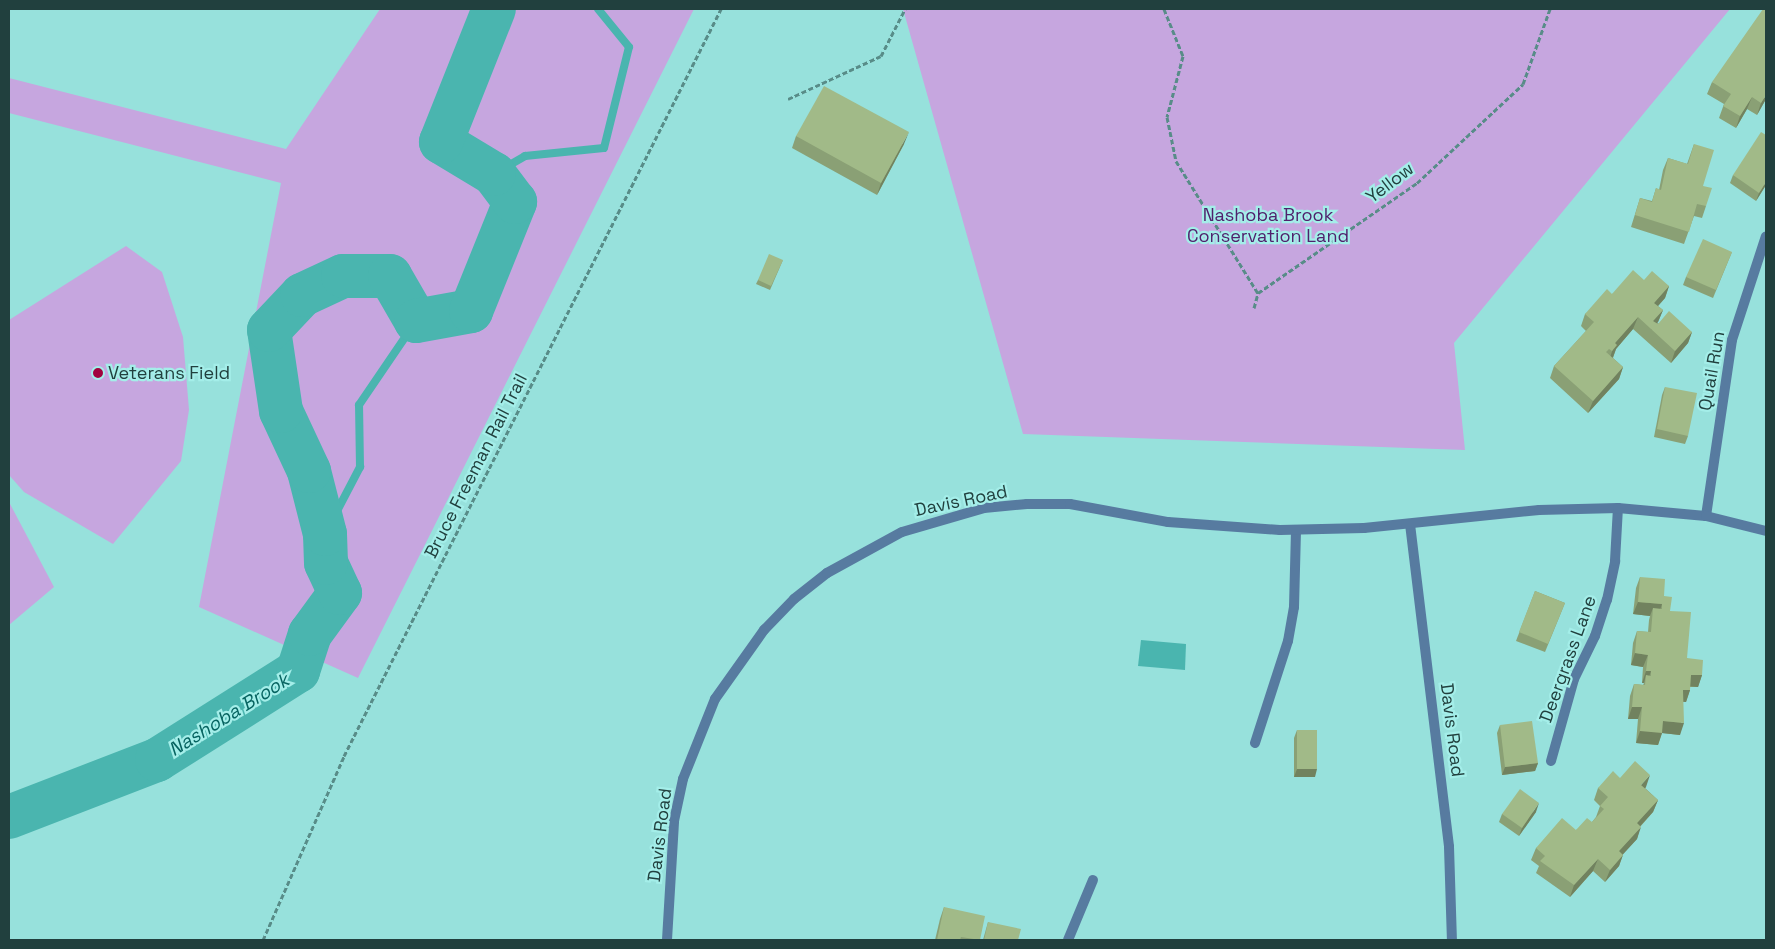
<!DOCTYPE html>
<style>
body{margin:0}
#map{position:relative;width:1775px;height:949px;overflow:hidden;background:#97e1dc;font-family:"Space Grotesk",sans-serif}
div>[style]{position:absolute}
.green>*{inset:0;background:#c6a6df}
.water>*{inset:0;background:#4ab5af}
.stream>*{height:8px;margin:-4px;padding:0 4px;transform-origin:4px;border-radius:4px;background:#4ab5af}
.river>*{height:44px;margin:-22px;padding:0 22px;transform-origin:22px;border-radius:22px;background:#4ab5af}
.path>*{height:3px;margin-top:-1.5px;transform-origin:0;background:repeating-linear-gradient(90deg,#588c88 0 5px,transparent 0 7.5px)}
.lane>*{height:10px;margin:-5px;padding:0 5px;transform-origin:5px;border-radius:5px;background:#577ba0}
.street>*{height:10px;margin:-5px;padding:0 5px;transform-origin:5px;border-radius:5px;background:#577ba0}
.wall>*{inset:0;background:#8aa075}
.shaded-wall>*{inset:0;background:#71825f}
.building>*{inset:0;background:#a1ba88}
.dots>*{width:14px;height:14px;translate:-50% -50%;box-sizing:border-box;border:2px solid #a4eee9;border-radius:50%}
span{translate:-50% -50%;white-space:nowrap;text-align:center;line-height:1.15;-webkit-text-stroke:4.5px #a4eee9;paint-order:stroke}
.street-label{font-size:18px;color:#21403e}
.park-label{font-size:18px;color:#50216c}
.poi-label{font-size:18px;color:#21403e}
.left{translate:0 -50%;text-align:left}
.water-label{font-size:19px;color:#066360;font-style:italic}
.frame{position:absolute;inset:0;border:10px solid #21403e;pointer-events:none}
</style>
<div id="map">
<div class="green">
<div style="clip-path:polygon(380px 9px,694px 9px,358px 678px,199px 607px,281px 183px,9px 113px,9px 78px,286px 149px)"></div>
<div style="clip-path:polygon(903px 9px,1730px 9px,1454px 343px,1465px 450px,1023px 434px)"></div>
<div style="clip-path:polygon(126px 246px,162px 272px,183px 337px,189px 410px,181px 461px,113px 544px,24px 492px,9px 475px,9px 320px)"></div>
<div style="clip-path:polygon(9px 502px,54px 587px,9px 625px)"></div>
</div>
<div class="water">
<div style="clip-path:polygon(1141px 640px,1186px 644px,1185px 670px,1138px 666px)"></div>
</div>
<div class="stream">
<div style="left:494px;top:174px;width:36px;rotate:-30deg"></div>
<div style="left:525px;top:156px;width:79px;rotate:-5.8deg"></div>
<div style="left:604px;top:148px;width:104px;rotate:-76.1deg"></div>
<div style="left:629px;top:47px;width:49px;rotate:-129.2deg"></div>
<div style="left:325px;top:534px;width:76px;rotate:-62.4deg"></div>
<div style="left:360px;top:467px;width:62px;rotate:-90.9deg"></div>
<div style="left:359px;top:405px;width:102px;rotate:-55.8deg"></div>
</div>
<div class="river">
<div style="left:9px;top:817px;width:159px;rotate:-21.1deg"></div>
<div style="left:157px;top:760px;width:167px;rotate:-32.3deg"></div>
<div style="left:298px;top:671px;width:39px;rotate:-72deg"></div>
<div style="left:310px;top:634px;width:51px;rotate:-53.8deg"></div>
<div style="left:340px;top:593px;width:33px;rotate:-115deg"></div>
<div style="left:326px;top:563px;width:29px;rotate:-92deg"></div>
<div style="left:325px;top:534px;width:65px;rotate:-104.3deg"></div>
<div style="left:309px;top:471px;width:66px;rotate:-115deg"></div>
<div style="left:281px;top:411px;width:82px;rotate:-98.4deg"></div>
<div style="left:269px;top:330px;width:48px;rotate:-46.7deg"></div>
<div style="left:302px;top:295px;width:45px;rotate:-24.9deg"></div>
<div style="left:343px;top:276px;width:47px"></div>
<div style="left:390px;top:276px;width:52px;rotate:60deg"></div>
<div style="left:416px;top:321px;width:56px;rotate:-10.3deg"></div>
<div style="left:471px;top:311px;width:118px;rotate:-68deg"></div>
<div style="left:515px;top:202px;width:35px;rotate:-127deg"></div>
<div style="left:494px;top:174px;width:62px;rotate:-148.9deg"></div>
<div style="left:441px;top:142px;width:143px;rotate:-68.3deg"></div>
</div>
<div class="path">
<div style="left:1164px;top:9px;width:51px;rotate:68deg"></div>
<div style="left:1183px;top:56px;width:63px;rotate:104.7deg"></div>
<div style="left:1167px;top:117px;width:45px;rotate:78.4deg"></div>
<div style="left:1176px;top:161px;width:155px;rotate:58.2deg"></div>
<div style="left:1258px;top:293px;width:193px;rotate:-34.7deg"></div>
<div style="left:1417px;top:183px;width:145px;rotate:-43deg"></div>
<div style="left:1523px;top:84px;width:80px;rotate:-70.2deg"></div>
<div style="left:788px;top:99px;width:102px;rotate:-24.8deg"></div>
<div style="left:881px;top:56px;width:53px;rotate:-62.9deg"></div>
<div style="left:1254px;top:308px;width:16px;rotate:-75deg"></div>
<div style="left:263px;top:940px;width:201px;rotate:-66.2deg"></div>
<div style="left:344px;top:756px;width:837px;rotate:-63.22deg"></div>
</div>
<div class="lane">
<div style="left:1255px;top:743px;width:107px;rotate:-72.1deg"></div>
<div style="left:1288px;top:641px;width:35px;rotate:-80deg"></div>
<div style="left:1294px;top:607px;width:77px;rotate:-88.5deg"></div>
<div style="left:1068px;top:940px;width:65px;rotate:-67.4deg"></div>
</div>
<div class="street">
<div style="left:1706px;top:516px;width:178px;rotate:-81.6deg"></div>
<div style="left:1732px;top:340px;width:109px;rotate:-71.9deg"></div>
<div style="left:1410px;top:524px;width:325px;rotate:83.1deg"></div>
<div style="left:1449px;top:847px;width:93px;rotate:88.2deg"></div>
<div style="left:1551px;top:761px;width:85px;rotate:-74.3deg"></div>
<div style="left:1574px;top:679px;width:48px;rotate:-64deg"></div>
<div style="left:1595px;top:636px;width:38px;rotate:-72deg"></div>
<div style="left:1607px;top:600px;width:40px;rotate:-78deg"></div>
<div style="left:1615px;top:561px;width:53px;rotate:-86.8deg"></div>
<div style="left:667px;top:940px;width:119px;rotate:-86.6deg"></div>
<div style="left:674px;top:821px;width:43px;rotate:-77.9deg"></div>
<div style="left:683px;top:779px;width:86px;rotate:-68.2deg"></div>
<div style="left:715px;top:699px;width:85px;rotate:-54.6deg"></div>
<div style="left:764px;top:630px;width:43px;rotate:-45.9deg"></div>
<div style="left:794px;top:599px;width:42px;rotate:-38.2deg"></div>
<div style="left:827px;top:573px;width:85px;rotate:-28.7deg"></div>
<div style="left:902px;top:532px;width:85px;rotate:-16.3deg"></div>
<div style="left:984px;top:508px;width:43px;rotate:-5.3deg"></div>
<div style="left:1027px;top:504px;width:43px"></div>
<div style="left:1070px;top:504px;width:100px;rotate:10.4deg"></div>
<div style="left:1168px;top:522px;width:112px;rotate:4.1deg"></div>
<div style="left:1280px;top:530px;width:84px;rotate:-1.4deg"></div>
<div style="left:1364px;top:528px;width:176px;rotate:-5.9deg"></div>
<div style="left:1539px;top:510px;width:79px;rotate:-1.5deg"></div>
<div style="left:1618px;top:508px;width:88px;rotate:5.2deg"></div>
<div style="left:1706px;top:516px;width:62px;rotate:14deg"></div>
</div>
<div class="wall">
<div style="clip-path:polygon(1712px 82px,1766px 99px,1757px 115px,1747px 109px,1736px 128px,1719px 118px,1724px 104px,1707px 94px)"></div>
<div style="clip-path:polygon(796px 136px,904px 144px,877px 195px,792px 148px)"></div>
<div style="clip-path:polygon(1694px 144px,1703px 186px,1706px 206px,1702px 218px,1694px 216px,1684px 244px,1631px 227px,1640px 198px,1652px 201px,1656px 188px,1659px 190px,1663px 170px,1668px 158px,1687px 164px)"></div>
<div style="clip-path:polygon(1733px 175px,1766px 185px,1756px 201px,1730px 183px)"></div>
<div style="clip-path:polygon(1732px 252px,1713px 298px,1683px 285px,1686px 277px)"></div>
<div style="clip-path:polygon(783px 260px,770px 290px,756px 284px,758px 280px)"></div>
<div style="clip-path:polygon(1644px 280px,1669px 286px,1665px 298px,1658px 306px,1663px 310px,1658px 322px,1657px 323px,1692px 332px,1688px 343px,1671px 363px,1633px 329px,1616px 349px,1613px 358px,1623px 367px,1619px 379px,1588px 413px,1550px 378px,1554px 366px,1586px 331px,1581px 326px,1585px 314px,1612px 294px)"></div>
<div style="clip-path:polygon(1665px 387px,1688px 436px,1685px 444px,1654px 437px,1662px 395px)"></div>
<div style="clip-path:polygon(1640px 577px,1664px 596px,1670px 611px,1687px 658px,1702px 675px,1698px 687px,1690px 687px,1690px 690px,1686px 702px,1683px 702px,1680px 735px,1662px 733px,1658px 745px,1636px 743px,1638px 719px,1628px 719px,1630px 696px,1634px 684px,1643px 685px,1644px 683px,1642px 683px,1643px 667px,1631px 665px,1633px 643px,1637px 631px,1648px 632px,1649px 620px,1650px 616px,1633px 614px,1636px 588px)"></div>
<div style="clip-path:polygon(1535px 591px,1565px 603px,1545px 652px,1516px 641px)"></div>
<div style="clip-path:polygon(1500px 725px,1538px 763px,1535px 771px,1502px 775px,1497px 733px)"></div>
<div style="clip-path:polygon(1297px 730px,1315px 777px,1294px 777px,1294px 738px)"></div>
<div style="clip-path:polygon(1620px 778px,1646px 787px,1645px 788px,1658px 800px,1653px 812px,1640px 827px,1637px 839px,1623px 854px,1619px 866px,1605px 882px,1593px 871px,1570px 897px,1536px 873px,1539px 866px,1531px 860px,1536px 848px,1576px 830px,1592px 822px,1596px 817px,1600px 806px,1594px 800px,1598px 788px)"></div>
<div style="clip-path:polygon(1536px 812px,1519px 836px,1499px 822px,1502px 814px)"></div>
<div style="clip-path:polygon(944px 907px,980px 940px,935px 940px,940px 919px)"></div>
<div style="clip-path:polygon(988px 922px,1018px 940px,983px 940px)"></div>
</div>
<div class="shaded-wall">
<div style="clip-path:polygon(1766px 95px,1766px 99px,1757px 115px,1761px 103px)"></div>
<div style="clip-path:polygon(1752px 97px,1747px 109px,1736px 128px,1740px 116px)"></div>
<div style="clip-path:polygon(909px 132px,904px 144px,877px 195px,881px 183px)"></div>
<div style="clip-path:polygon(1766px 182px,1766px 185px,1756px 201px,1759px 193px)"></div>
<div style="clip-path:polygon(1669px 286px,1665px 298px,1650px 315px,1654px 303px)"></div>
<div style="clip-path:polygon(1663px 310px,1658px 322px,1651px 330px,1653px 321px)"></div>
<div style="clip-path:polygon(1638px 317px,1633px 329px,1616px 349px,1613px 357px,1608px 363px,1615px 343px)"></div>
<div style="clip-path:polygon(1692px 332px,1688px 343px,1671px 363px,1675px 351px)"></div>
<div style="clip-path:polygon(1623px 367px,1619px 379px,1588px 413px,1593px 401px)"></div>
<div style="clip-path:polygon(1638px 602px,1662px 604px,1658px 616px,1653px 608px,1650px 616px,1633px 614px)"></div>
<div style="clip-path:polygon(1635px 653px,1648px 655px,1643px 667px,1631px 665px)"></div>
<div style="clip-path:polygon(1646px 671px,1651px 671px,1647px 683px,1646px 675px,1644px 683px,1642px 683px)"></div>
<div style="clip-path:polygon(1691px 675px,1702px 675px,1698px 687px,1687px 686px)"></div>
<div style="clip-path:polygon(1683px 690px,1690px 690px,1686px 702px,1679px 701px)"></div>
<div style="clip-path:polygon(1632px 707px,1642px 707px,1638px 719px,1628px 719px)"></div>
<div style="clip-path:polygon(1663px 721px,1684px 723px,1680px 735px,1662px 733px,1658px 745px,1636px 743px,1640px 731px)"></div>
<div style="clip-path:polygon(1538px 763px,1535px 771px,1502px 775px,1505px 767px)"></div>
<div style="clip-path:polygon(1297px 769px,1317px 769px,1315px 777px,1294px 777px)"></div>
<div style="clip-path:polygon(1650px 775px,1646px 787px,1637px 797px,1641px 785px)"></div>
<div style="clip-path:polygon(1658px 800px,1653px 812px,1632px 835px,1637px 823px)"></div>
<div style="clip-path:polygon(1539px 803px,1536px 812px,1519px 836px,1522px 828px)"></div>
<div style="clip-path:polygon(1641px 827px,1637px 839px,1615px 863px,1619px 851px)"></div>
<div style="clip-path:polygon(1623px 855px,1619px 866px,1605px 882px,1610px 870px)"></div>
<div style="clip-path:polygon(1598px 859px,1593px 871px,1570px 897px,1574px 885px)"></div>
</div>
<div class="building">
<div style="clip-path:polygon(1763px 9px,1766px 9px,1766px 76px,1765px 78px,1766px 78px,1766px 95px,1761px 103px,1752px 97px,1740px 116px,1723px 106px,1731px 94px,1712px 82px)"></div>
<div style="clip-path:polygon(824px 86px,909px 132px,881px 183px,796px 136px)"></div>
<div style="clip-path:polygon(1761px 132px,1766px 135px,1766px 182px,1759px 193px,1733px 175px)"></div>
<div style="clip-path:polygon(1694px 144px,1714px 150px,1703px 186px,1712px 188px,1706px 206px,1697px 204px,1689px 232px,1635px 215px,1640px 198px,1652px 202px,1656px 188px,1661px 190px,1668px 158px,1688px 164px)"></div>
<div style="clip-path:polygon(1703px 239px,1732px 252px,1716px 290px,1686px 277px)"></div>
<div style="clip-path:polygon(769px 254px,783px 260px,771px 286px,758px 280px)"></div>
<div style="clip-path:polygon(1633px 270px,1644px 280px,1652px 271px,1669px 286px,1654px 303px,1663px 310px,1653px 321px,1658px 324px,1669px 311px,1692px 332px,1675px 351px,1638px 317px,1615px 343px,1617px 345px,1612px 351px,1609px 349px,1606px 352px,1623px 367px,1593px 401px,1554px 366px,1594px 322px,1585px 314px,1607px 289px,1612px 294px)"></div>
<div style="clip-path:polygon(1665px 387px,1697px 393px,1688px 436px,1657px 429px)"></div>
<div style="clip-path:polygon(1640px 577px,1665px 579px,1664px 596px,1672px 597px,1670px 611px,1691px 612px,1687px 658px,1703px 660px,1702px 675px,1691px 675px,1690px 690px,1683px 690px,1684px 723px,1663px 721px,1662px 733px,1640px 731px,1642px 707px,1632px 707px,1634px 684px,1645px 685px,1646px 675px,1651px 676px,1651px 671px,1646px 671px,1648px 655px,1635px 653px,1637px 631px,1651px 632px,1653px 608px,1662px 609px,1662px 604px,1638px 602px)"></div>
<div style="clip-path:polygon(1535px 591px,1565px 603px,1548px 644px,1519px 632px)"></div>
<div style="clip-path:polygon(1532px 721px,1538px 763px,1505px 767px,1500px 725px)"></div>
<div style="clip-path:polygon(1297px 730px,1317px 730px,1317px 769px,1297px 769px)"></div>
<div style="clip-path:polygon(1635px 761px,1650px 775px,1641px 785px,1658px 800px,1637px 823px,1641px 827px,1619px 851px,1623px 855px,1610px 870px,1598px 859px,1574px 885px,1540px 861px,1545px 856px,1536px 848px,1562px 818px,1576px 830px,1587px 818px,1592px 822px,1604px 809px,1600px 806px,1608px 797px,1598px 788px,1613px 771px,1620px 778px)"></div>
<div style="clip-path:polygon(1520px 789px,1539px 803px,1522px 828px,1502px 814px)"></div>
<div style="clip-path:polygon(944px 907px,985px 916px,980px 940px,961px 937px,960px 940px,937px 940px)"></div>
<div style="clip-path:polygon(988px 922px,1021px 929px,1018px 940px,984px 940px)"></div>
</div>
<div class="dots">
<div style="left:98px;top:373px;background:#a1033f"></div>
</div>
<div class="street-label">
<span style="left:1390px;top:183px;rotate:-37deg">Yellow</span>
<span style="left:1712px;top:371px;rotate:-80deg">Quail Run</span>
<span style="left:476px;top:466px;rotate:-63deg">Bruce Freeman Rail Trail</span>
<span style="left:961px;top:501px;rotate:-12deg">Davis Road</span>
<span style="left:1568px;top:659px;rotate:-70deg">Deergrass Lane</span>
<span style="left:1452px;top:730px;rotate:83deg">Davis Road</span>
<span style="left:660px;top:835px;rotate:-83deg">Davis Road</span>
</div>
<div class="park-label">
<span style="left:1268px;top:226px">Nashoba Brook<br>Conservation Land</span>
</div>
<div class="poi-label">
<span class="left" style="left:108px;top:373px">Veterans Field</span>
</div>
<div class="water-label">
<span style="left:229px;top:715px;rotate:-32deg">Nashoba Brook</span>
</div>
<div class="frame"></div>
</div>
